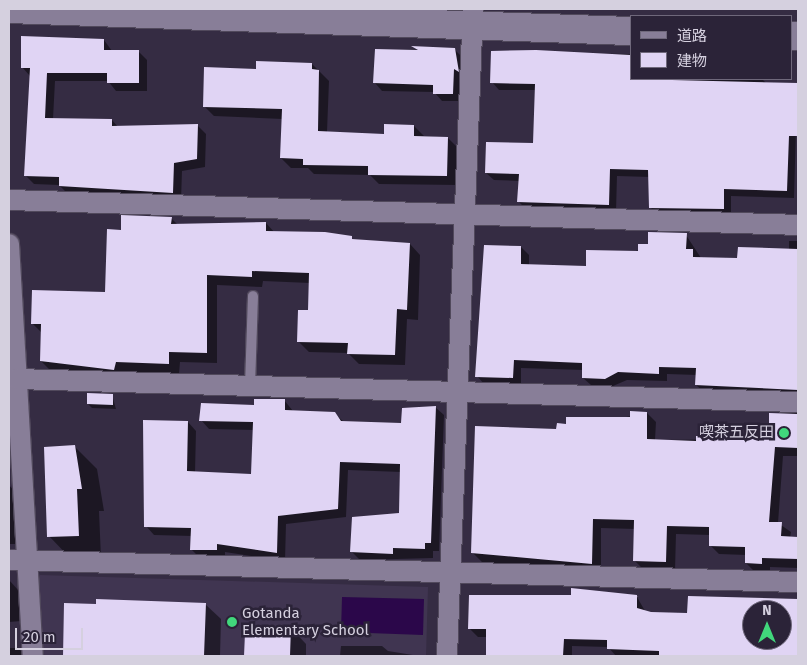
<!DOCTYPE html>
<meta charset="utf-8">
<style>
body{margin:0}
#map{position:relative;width:807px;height:665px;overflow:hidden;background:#352c43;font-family:"Fira Sans","Noto Sans JP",sans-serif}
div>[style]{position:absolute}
.built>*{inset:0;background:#403551}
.water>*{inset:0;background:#2b074a}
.shadow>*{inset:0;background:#0007}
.building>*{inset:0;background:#e0d4f4}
.roads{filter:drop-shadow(1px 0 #51495c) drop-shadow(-1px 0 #51495c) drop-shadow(0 1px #51495c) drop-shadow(0 -1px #51495c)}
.lane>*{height:10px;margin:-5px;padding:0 5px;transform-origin:5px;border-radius:5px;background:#887e98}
.street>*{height:20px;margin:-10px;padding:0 10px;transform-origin:10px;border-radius:10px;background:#887e98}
.secondary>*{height:28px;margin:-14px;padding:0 14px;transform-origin:14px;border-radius:14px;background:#887e98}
.dots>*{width:14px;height:14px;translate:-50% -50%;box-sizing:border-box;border:2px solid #2b2338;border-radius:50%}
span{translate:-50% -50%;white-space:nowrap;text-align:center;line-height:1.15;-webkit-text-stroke:5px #2b2338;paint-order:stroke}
.poi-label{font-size:15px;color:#d5d0df}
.right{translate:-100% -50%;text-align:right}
.left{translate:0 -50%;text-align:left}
.frame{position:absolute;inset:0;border:10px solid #d5d0df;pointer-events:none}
.legend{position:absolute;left:630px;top:15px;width:162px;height:65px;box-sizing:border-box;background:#2b2338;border:1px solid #6f687b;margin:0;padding:6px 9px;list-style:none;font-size:15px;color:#d5d0df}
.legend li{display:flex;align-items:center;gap:10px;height:25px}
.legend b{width:25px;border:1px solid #6f687b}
.north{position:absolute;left:742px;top:600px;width:50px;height:50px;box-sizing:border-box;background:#2b2338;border:1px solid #6f687b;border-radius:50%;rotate:0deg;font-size:14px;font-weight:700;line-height:20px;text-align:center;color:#d5d0df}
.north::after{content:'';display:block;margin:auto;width:18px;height:22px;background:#41d77c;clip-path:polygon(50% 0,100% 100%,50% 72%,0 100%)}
.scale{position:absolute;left:15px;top:628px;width:68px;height:22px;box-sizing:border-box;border:2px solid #d5d0df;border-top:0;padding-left:6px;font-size:15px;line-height:18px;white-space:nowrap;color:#d5d0df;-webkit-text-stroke:4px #2b2338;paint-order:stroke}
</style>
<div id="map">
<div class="built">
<div style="clip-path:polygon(40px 575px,428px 587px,426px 656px,39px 656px,36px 588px)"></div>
</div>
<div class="water">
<div style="clip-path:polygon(342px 597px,424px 599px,423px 635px,341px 632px)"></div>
</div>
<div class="shadow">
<div style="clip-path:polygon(104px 40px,112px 51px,139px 52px,147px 60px,147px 91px,116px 91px,108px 81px,55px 81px,53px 119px,112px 120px,118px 127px,198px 126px,206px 134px,205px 167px,182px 171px,181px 201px,68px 194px,59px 185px,34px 184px,26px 176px,30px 76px,22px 67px)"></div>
<div style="clip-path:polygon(454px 49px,462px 57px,460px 101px,442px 101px,434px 92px,382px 91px,375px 83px,376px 50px)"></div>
<div style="clip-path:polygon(492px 53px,631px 54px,631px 79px,762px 79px,766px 83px,797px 84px,798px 57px,794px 198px,731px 196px,731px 216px,658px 215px,651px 208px,650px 177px,617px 176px,616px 212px,526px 209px,519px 202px,520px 181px,494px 180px,486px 173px,534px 145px,536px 90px,499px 90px,492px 82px)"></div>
<div style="clip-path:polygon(312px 64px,329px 81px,327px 132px,385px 135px,414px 126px,424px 136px,448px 138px,458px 148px,457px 185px,379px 184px,370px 175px,314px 174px,308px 168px,291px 168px,281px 158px,282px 119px,214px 116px,204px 106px,257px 70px)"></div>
<div style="clip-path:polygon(171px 218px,178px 225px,266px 223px,275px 233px,410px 244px,420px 255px,418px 320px,407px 319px,405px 365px,359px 364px,348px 353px,309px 352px,298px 341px,309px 311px,310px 283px,263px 281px,262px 287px,217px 285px,217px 363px,180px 362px,179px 374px,52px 372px,41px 361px,42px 333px,32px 323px,106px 293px,122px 231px)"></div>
<div style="clip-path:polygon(686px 235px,701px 258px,739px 259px,789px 250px,789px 241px,798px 241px,798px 397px,704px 392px,696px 385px,697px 375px,667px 374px,667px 381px,627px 380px,613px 386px,591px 385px,583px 378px,583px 370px,521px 368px,521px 385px,484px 384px,477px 376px,521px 247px,529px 255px,529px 265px,587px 267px)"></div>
<div style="clip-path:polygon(112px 395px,116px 409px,92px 408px,88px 404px)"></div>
<div style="clip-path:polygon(284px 400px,293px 411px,334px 413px,344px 422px,402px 424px,435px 407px,444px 415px,439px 551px,433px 551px,433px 558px,360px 560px,352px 552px,400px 514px,401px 472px,348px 470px,346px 517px,286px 524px,285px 561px,225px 552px,225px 558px,200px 558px,191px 549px,192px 536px,154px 535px,146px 526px,188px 422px,196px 431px,195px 473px,252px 475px,254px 430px,209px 429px,201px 420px)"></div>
<div style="clip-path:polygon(647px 413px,656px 422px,655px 440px,770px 439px,771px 414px,798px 413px,798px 456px,783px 456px,778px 523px,791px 532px,790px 538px,798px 538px,798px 568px,770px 567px,770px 573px,755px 572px,746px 563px,746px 555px,719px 554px,710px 545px,710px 535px,676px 534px,675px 571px,643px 569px,634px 560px,635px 529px,601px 528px,601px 573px,482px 562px,473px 553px,558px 430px)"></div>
<div style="clip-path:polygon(75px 447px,97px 469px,104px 511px,99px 511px,101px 558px,71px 559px,49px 536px)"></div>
<div style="clip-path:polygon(9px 485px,15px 492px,16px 544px,9px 544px)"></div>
<div style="clip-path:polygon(9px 580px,19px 591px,21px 621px,9px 622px)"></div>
<div style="clip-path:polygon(evenodd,572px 589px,637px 597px,645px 611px,651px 613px,688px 614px,770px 600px,798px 605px,798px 656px,616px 656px,608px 647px,572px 646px,572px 656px,487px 656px,487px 637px,478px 637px,469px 628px,572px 597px,572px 589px,752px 610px,782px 610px,782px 640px,752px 640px,752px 610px)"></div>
<div style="clip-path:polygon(205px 604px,221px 619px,220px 656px,64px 656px,66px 605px)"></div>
<div style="clip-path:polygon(291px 628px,306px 644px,306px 656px,245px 656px,246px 634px)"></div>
<div style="clip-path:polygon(9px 637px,10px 648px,18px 648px,26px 656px,9px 656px)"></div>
<div style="clip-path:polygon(341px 646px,382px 646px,388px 651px,419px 656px,340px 656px)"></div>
</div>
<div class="building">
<div style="clip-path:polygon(21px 36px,104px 39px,104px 50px,139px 50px,139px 83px,107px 83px,107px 73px,47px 73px,45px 118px,112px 119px,112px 126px,198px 124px,197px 159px,174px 163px,173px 193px,59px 186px,59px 177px,24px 176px,30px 68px,21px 68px)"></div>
<div style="clip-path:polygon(411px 46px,455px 48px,459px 72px,454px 69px,453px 94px,433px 94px,433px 85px,373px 83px,375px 49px,418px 50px)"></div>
<div style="clip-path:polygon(536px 50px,631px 55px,631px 79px,798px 83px,798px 136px,789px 136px,787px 191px,724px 189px,724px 209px,649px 208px,648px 170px,610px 169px,609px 205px,517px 202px,519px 174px,485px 173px,486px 142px,533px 143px,535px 84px,490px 83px,491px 51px)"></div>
<div style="clip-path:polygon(256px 61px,312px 63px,312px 69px,319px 70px,318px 131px,384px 134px,384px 124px,414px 125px,414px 136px,448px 137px,447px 176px,368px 175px,368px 166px,303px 165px,303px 159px,280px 158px,282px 109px,203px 107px,204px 67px,256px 69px)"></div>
<div style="clip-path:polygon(121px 215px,172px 217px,171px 224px,266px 222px,266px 231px,325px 232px,352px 236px,352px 239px,410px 243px,407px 310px,397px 309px,395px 355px,347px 354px,348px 343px,297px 342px,298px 310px,308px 310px,309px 273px,252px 271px,252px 277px,207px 275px,207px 353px,169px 352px,169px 364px,116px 362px,114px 370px,40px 361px,41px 324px,31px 324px,32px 290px,105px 292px,107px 229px,121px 230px)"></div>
<div style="clip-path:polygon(648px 232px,687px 233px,686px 249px,693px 249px,693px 257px,737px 258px,738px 247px,798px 249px,798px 390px,695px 385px,696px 368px,659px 367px,659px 374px,618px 372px,605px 379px,582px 378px,582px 363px,514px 360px,513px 378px,475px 377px,484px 245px,521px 246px,521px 264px,586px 266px,586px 250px,638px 251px,638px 244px,648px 244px)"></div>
<div style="clip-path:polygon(87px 393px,113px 394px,113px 405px,87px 404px)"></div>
<div style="clip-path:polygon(254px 399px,285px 399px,285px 410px,335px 412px,341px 421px,401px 423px,402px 408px,436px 406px,431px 543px,425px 543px,425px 549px,393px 548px,393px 554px,350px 552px,352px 517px,399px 513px,400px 464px,340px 462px,338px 509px,278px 516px,277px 553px,217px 544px,217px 550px,190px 550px,191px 528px,144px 527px,143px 420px,188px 421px,187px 471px,251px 474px,253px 422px,199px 421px,201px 403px,254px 405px)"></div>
<div style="clip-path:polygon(630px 411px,647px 412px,647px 439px,696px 441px,696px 436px,769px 438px,769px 413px,798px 414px,798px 448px,775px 447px,769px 522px,782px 522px,781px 536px,798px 537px,798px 559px,762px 558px,762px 564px,745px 563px,745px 547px,709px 546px,709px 527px,667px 526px,666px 562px,633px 561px,634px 520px,593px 519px,592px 564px,471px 553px,475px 426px,556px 429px,557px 423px,566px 424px,566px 417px,630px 417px)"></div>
<div style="clip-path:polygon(75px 445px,82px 489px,77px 489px,79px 536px,47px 537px,44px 447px)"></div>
<div style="clip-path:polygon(evenodd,571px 588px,637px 595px,637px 608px,651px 612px,687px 613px,688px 596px,798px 599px,798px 656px,659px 656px,659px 651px,607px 649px,607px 640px,564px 639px,563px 656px,486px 656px,486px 629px,468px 629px,469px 595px,571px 595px,571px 588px,752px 610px,782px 610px,782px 640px,752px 640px,752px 610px)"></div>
<div style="clip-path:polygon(96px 599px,206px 603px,204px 656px,63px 656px,64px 603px,96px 604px)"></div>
<div style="clip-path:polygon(260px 626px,291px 627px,290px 656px,244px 656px,245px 633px,260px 633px)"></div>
</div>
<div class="roads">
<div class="lane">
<div style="left:250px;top:386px;width:90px;rotate:-88.1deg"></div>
</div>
<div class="street">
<div style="left:9px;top:200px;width:789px;rotate:1.81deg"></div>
<div style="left:9px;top:244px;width:413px;rotate:86.7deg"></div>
<div style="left:17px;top:379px;width:781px;rotate:1.69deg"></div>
<div style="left:9px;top:560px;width:789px;rotate:1.6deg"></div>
<div style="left:447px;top:656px;width:648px;rotate:-87.7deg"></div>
</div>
<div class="secondary">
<div style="left:9px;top:9px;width:622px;rotate:2.03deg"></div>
<div style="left:791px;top:36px;width:7px"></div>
</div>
</div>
<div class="dots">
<div style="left:784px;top:433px;background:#41d77c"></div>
<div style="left:232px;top:622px;background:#41d77c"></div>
</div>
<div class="poi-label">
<span class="right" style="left:774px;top:433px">喫茶五反田</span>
<span class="left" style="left:242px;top:622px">Gotanda<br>Elementary School</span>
</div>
<div class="frame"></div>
<ul class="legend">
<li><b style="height:6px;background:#887e98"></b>道路</li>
<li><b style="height:14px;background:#e0d4f4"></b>建物</li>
</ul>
<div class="north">N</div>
<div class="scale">20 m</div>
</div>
